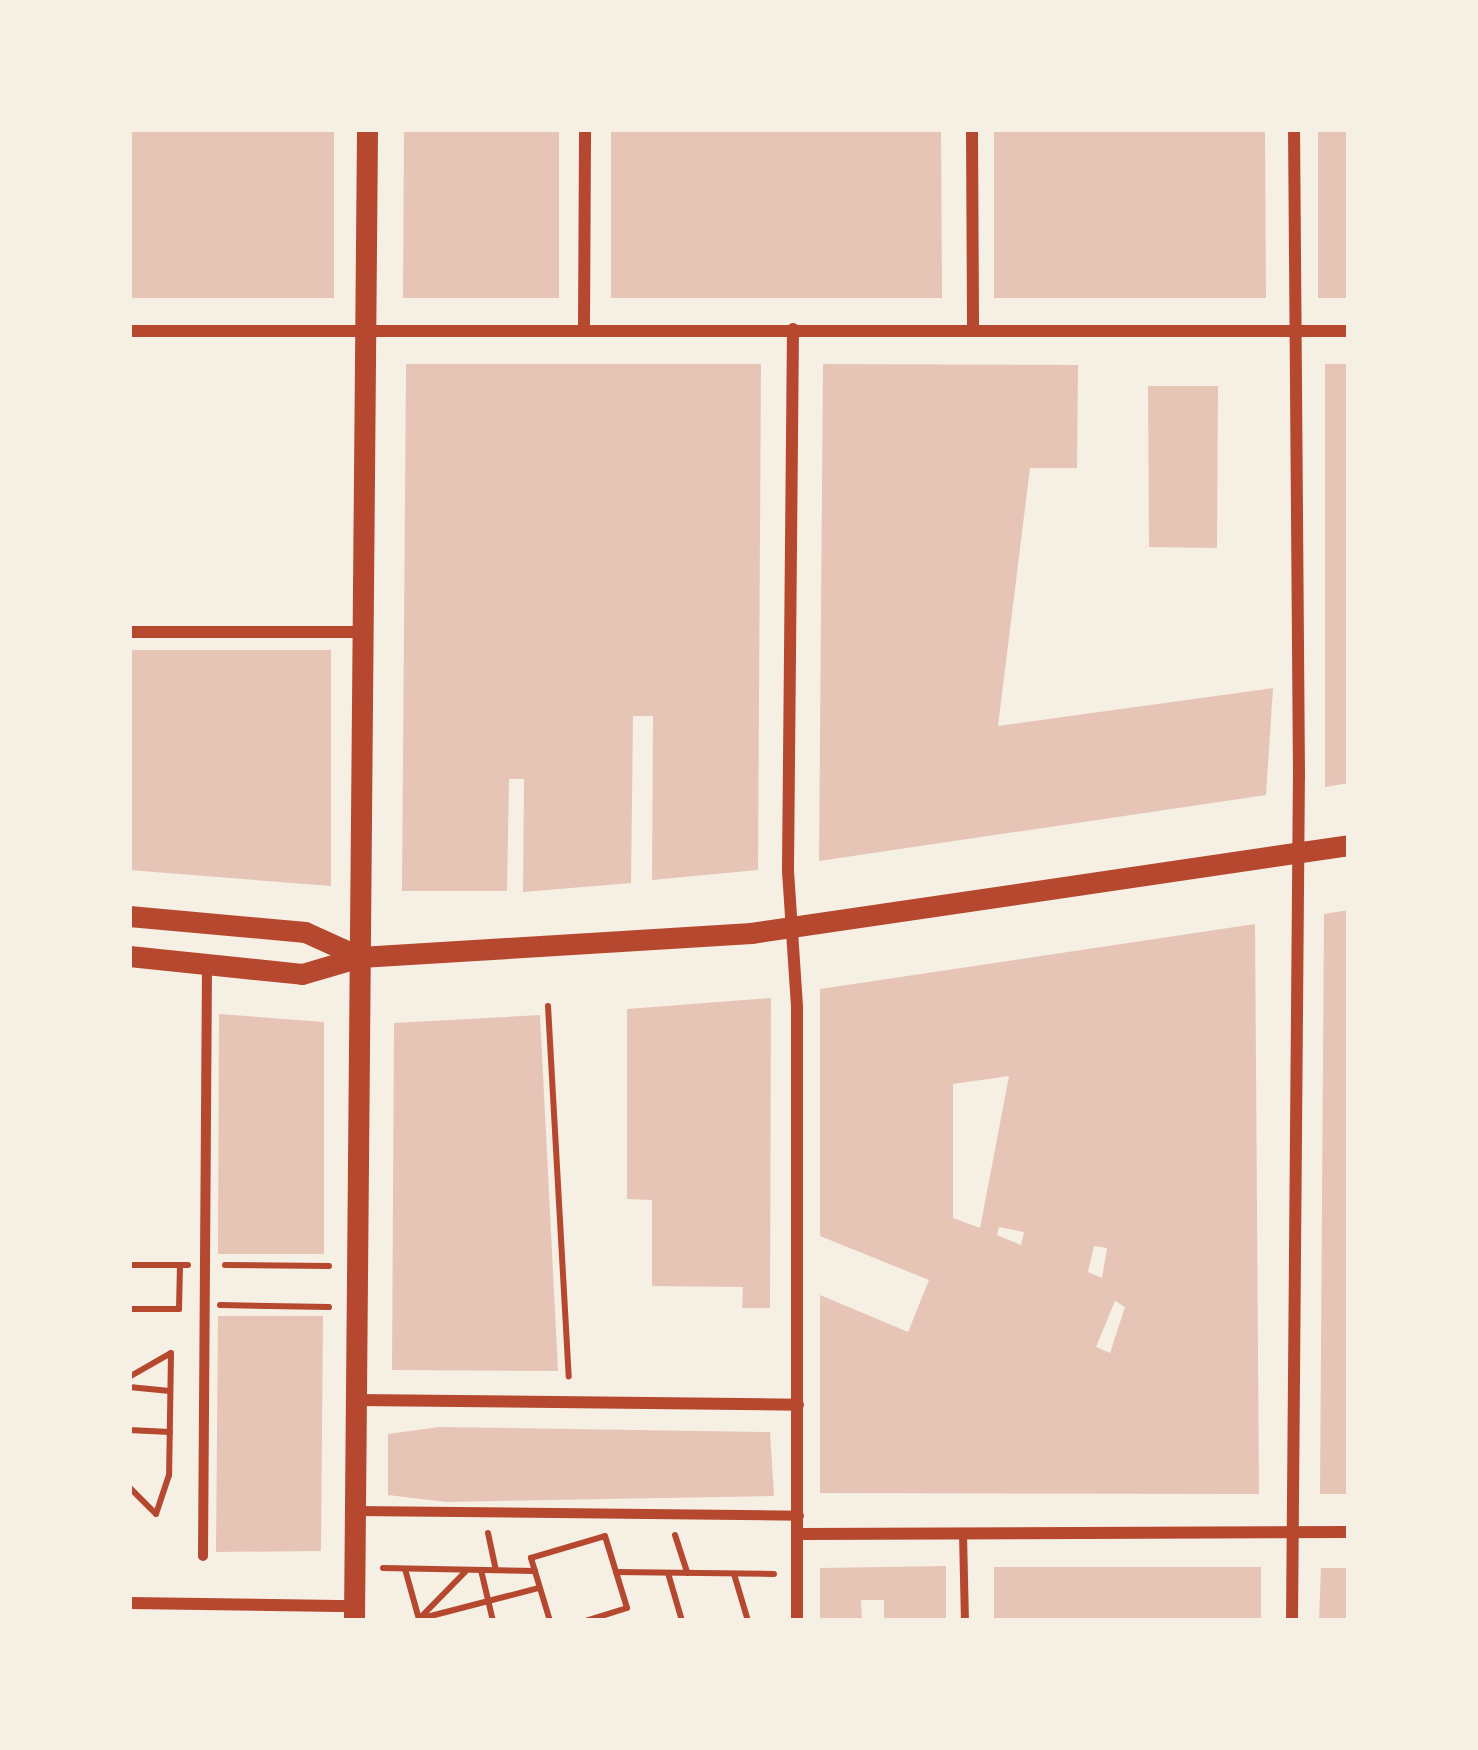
<!DOCTYPE html>
<style>
body{margin:0}
#map{position:relative;width:1478px;height:1750px;overflow:hidden;background:#f6efe4;font-family:Signika,sans-serif}
div>[style]{position:absolute}
.building>*{inset:0;background:#e6c5b7}
.path>*{height:6px;margin:-3px;padding:0 3px;transform-origin:3px;border-radius:3px;background:#b5482f}
.service>*{height:8px;margin:-4px;padding:0 4px;transform-origin:4px;border-radius:4px;background:#b5482f}
.pedestrian>*{height:10px;margin:-5px;padding:0 5px;transform-origin:5px;border-radius:5px;background:#b5482f}
.minor>*{height:12px;margin:-6px;padding:0 6px;transform-origin:6px;border-radius:6px;background:#b5482f}
.tertiary>*{height:21px;margin:-10.5px;padding:0 10.5px;transform-origin:10.5px;border-radius:10.5px;background:#b5482f}
span{translate:-50% -50%;white-space:nowrap;text-align:center;line-height:1.15;-webkit-text-stroke:12px #f6efe4;paint-order:stroke}
.frame{position:absolute;inset:0;border:132px solid #f6efe4;pointer-events:none}
</style>
<div id="map">
<div class="building">
<div style="clip-path:polygon(129px 129px,334px 129px,334px 298px,129px 298px)"></div>
<div style="clip-path:polygon(404px 129px,559px 129px,559px 298px,403px 298px)"></div>
<div style="clip-path:polygon(611px 129px,941px 129px,942px 298px,611px 298px)"></div>
<div style="clip-path:polygon(994px 129px,1265px 129px,1266px 298px,994px 298px)"></div>
<div style="clip-path:polygon(1318px 129px,1349px 129px,1349px 298px,1318px 298px)"></div>
<div style="clip-path:polygon(406px 364px,761px 364px,758px 870px,652px 880px,653px 716px,633px 716px,631px 883px,523px 892px,524px 779px,509px 779px,507px 891px,402px 891px)"></div>
<div style="clip-path:polygon(823px 364px,1078px 365px,1077px 468px,1030px 468px,998px 726px,1273px 688px,1266px 795px,819px 861px)"></div>
<div style="clip-path:polygon(1325px 364px,1349px 364px,1349px 783px,1325px 787px)"></div>
<div style="clip-path:polygon(1148px 386px,1218px 386px,1217px 548px,1149px 547px)"></div>
<div style="clip-path:polygon(129px 650px,331px 650px,331px 886px,129px 870px)"></div>
<div style="clip-path:polygon(1349px 910px,1349px 1494px,1320px 1494px,1324px 914px)"></div>
<div style="clip-path:polygon(evenodd,1255px 924px,1259px 1494px,820px 1493px,820px 1295px,908px 1332px,929px 1280px,820px 1236px,820px 989px,1255px 924px,1009px 1076px,980px 1228px,953px 1218px,953px 1084px,1009px 1076px,1255px 924px,999px 1227px,1024px 1232px,1021px 1245px,997px 1235px,999px 1227px,1255px 924px,1094px 1246px,1107px 1248px,1102px 1278px,1088px 1272px,1094px 1246px,1255px 924px,1115px 1301px,1125px 1307px,1110px 1353px,1096px 1347px,1115px 1301px)"></div>
<div style="clip-path:polygon(771px 998px,770px 1308px,742px 1308px,743px 1287px,652px 1286px,652px 1200px,627px 1199px,627px 1009px)"></div>
<div style="clip-path:polygon(219px 1014px,324px 1022px,324px 1254px,218px 1254px)"></div>
<div style="clip-path:polygon(540px 1015px,558px 1371px,392px 1370px,394px 1023px)"></div>
<div style="clip-path:polygon(218px 1316px,323px 1316px,321px 1551px,216px 1552px)"></div>
<div style="clip-path:polygon(439px 1427px,770px 1432px,774px 1496px,446px 1502px,388px 1495px,388px 1434px)"></div>
<div style="clip-path:polygon(946px 1566px,946px 1621px,884px 1621px,884px 1600px,861px 1600px,862px 1621px,820px 1621px,820px 1568px)"></div>
<div style="clip-path:polygon(994px 1567px,1261px 1567px,1261px 1621px,994px 1621px)"></div>
<div style="clip-path:polygon(1321px 1568px,1349px 1568px,1349px 1621px,1319px 1621px)"></div>
</div>
<div class="path">
<div style="left:548px;top:1006px;width:371px;rotate:86.8deg"></div>
<div style="left:129px;top:1265px;width:59px"></div>
<div style="left:225px;top:1265px;width:104px;rotate:0.6deg"></div>
<div style="left:220px;top:1305px;width:109px;rotate:1.1deg"></div>
<div style="left:129px;top:1309px;width:50px"></div>
<div style="left:179px;top:1309px;width:43px;rotate:-88.7deg"></div>
<div style="left:129px;top:1377px;width:48px;rotate:-29.7deg"></div>
<div style="left:171px;top:1353px;width:122px;rotate:90.9deg"></div>
<div style="left:169px;top:1475px;width:41px;rotate:108.4deg"></div>
<div style="left:156px;top:1514px;width:38px;rotate:-135deg"></div>
<div style="left:129px;top:1387px;width:41px;rotate:5.6deg"></div>
<div style="left:129px;top:1430px;width:41px;rotate:2.8deg"></div>
<div style="left:488px;top:1533px;width:38px;rotate:78deg"></div>
<div style="left:675px;top:1535px;width:40px;rotate:72deg"></div>
<div style="left:383px;top:1568px;width:152px;rotate:1.1deg"></div>
<div style="left:405px;top:1569px;width:52px;rotate:74.4deg"></div>
<div style="left:419px;top:1619px;width:124px;rotate:-14.5deg"></div>
<div style="left:481px;top:1570px;width:52px;rotate:76.8deg"></div>
<div style="left:616px;top:1572px;width:158px;rotate:0.7deg"></div>
<div style="left:668px;top:1573px;width:50px;rotate:73.7deg"></div>
<div style="left:734px;top:1574px;width:49px;rotate:73.4deg"></div>
<div style="left:420px;top:1618px;width:64px;rotate:-45.6deg"></div>
<div style="left:550px;top:1621px;width:66px;rotate:-106.8deg"></div>
<div style="left:531px;top:1558px;width:77px;rotate:-16.6deg"></div>
<div style="left:605px;top:1536px;width:75px;rotate:73deg"></div>
<div style="left:627px;top:1608px;width:44px;rotate:162.8deg"></div>
</div>
<div class="service">
<div style="left:963px;top:1534px;width:87px;rotate:88.7deg"></div>
</div>
<div class="pedestrian">
<div style="left:355px;top:1511px;width:444px;rotate:0.6deg"></div>
<div style="left:203px;top:1556px;width:591px;rotate:-89.61deg"></div>
</div>
<div class="minor">
<div style="left:972px;top:129px;width:200px;rotate:89.7deg"></div>
<div style="left:584px;top:327px;width:198px;rotate:-89.7deg"></div>
<div style="left:793px;top:329px;width:542px;rotate:90.53deg"></div>
<div style="left:788px;top:871px;width:137px;rotate:86.2deg"></div>
<div style="left:797px;top:1008px;width:613px;rotate:90deg"></div>
<div style="left:129px;top:331px;width:1220px"></div>
<div style="left:129px;top:632px;width:234px"></div>
<div style="left:356px;top:1400px;width:442px;rotate:0.6deg"></div>
<div style="left:799px;top:1534px;width:550px;rotate:-0.21deg"></div>
<div style="left:129px;top:1603px;width:226px;rotate:0.8deg"></div>
<div style="left:1292px;top:1621px;width:845px;rotate:-89.53deg"></div>
<div style="left:1299px;top:776px;width:647px;rotate:-90.44deg"></div>
</div>
<div class="tertiary">
<div style="left:129px;top:916px;width:177px;rotate:5.2deg"></div>
<div style="left:305px;top:932px;width:60px;rotate:24.4deg"></div>
<div style="left:129px;top:956px;width:174px;rotate:5.9deg"></div>
<div style="left:302px;top:974px;width:60px;rotate:-16.3deg"></div>
<div style="left:360px;top:957px;width:392px;rotate:-3.5deg"></div>
<div style="left:751px;top:933px;width:604px;rotate:-8.37deg"></div>
<div style="left:354px;top:1621px;width:1492px;rotate:-89.5deg"></div>
</div>
<div class="frame"></div>
</div>
